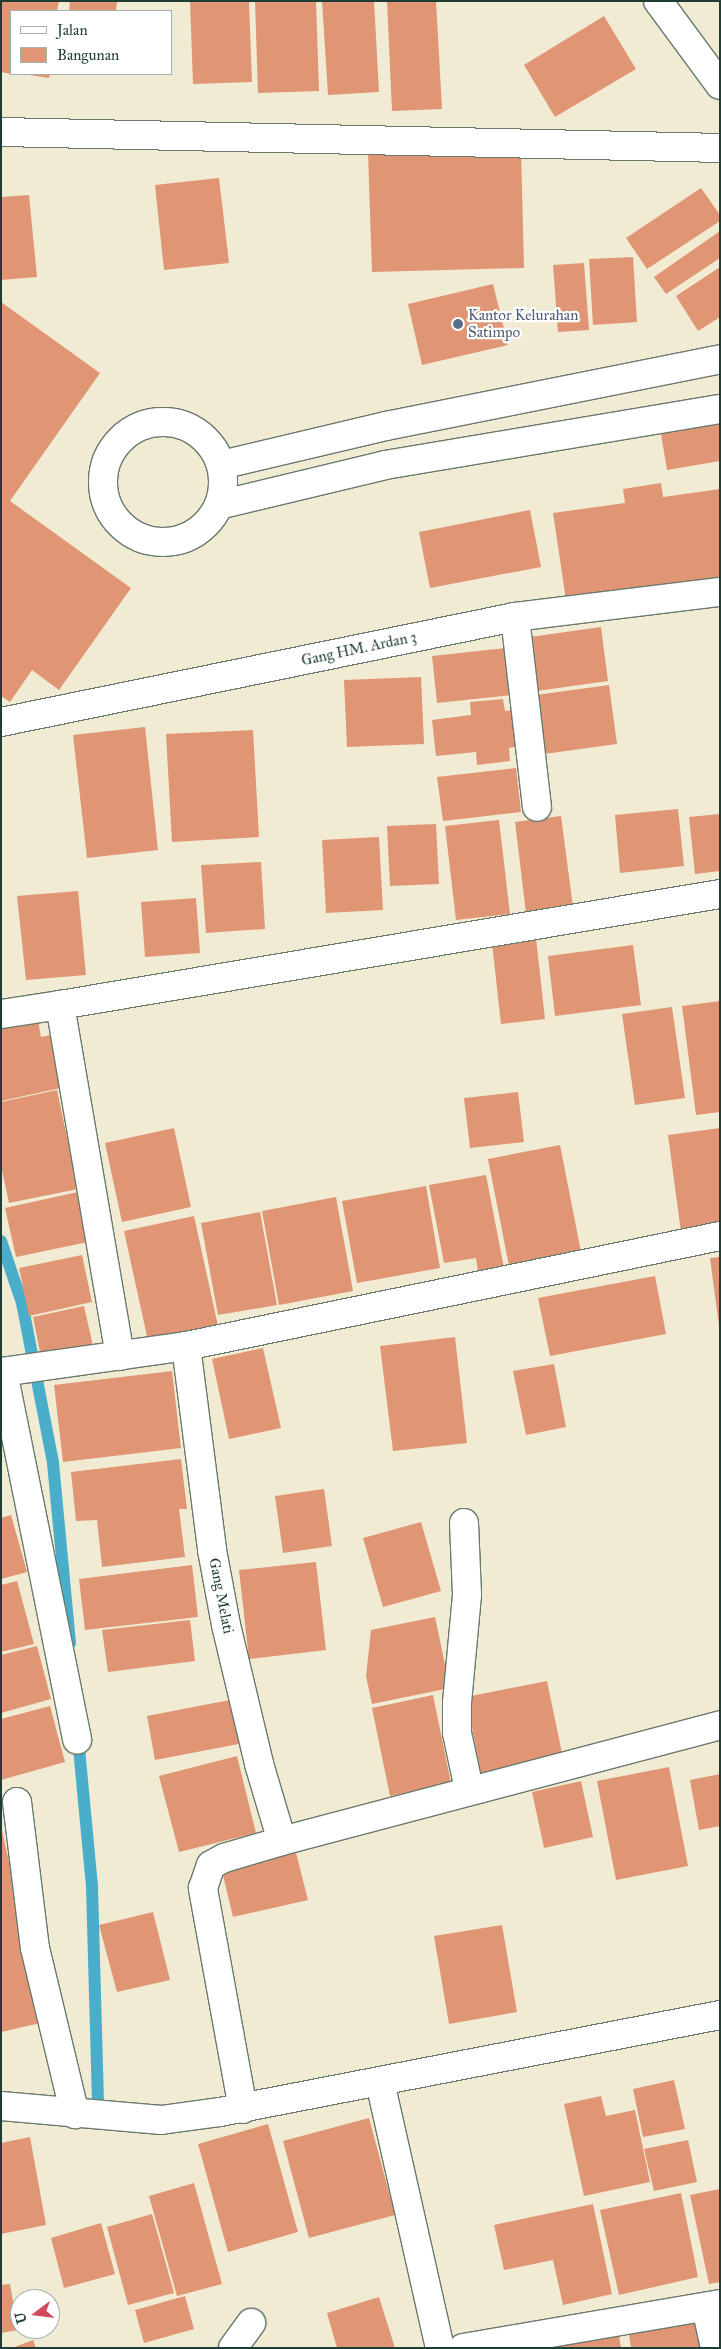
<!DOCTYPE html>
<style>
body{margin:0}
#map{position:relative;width:721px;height:2349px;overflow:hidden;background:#f1ebd4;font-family:"IM FELL Great Primer",serif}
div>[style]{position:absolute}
.stream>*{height:12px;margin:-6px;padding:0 6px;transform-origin:6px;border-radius:6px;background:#4aaeca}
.building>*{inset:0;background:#e09674}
.roads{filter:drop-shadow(1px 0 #687a6c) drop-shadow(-1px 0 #687a6c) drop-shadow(0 1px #687a6c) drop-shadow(0 -1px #687a6c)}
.minor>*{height:28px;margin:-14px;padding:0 14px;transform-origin:14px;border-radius:14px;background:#fff}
.minor>.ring{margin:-14px;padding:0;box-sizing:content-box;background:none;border:28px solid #fff;border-radius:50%}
.dots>*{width:14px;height:14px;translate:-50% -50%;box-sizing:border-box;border:2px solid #fff;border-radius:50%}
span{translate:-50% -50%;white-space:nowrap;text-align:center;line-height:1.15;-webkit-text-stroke:4.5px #fff;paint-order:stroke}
.service-label{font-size:15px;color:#4e5e75}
.left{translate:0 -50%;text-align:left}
.street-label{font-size:15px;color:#1f3d34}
.frame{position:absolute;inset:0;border:2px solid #1f3d34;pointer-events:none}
.legend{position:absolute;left:10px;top:10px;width:162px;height:65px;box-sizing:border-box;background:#fff;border:1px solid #a5b1ae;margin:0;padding:6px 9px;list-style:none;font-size:15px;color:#1f3d34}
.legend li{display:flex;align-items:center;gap:10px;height:25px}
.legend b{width:25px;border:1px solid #a5b1ae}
.north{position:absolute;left:10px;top:2289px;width:50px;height:50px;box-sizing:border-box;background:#fff;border:1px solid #a5b1ae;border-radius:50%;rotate:255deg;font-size:14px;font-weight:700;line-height:20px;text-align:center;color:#1f3d34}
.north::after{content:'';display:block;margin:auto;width:18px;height:22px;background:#d1495b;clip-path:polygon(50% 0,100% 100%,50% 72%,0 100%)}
</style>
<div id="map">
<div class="stream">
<div style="left:1px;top:1241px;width:65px;rotate:71.3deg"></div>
<div style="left:22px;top:1303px;width:163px;rotate:79deg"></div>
<div style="left:53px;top:1463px;width:181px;rotate:84.6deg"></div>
<div style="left:78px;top:1738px;width:150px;rotate:84.6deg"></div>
<div style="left:92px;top:1887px;width:218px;rotate:88.4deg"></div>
</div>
<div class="building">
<div style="clip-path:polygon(1px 1px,59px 1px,57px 11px,11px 11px,11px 74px,1px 72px)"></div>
<div style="clip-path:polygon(70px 1px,117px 1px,116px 11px,69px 11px)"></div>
<div style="clip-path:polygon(190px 1px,249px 1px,252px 82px,193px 84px)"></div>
<div style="clip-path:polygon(255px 1px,316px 1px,319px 91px,258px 93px)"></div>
<div style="clip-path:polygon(322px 1px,374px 1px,379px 92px,328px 95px)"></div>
<div style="clip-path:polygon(387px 1px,436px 1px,442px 109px,392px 111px)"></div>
<div style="clip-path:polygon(604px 16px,636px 69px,555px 117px,524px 65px)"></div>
<div style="clip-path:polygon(23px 74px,50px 74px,49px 78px)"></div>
<div style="clip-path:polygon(521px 150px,524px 268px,372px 272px,368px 153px)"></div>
<div style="clip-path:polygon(219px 178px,229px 263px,164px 270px,155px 185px)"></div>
<div style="clip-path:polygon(701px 188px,720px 215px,720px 221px,647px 269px,626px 238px)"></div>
<div style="clip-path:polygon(29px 195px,37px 277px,1px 280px,1px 197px)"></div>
<div style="clip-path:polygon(720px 231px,720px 258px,666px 294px,654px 277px)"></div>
<div style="clip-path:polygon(633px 257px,637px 322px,593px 325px,589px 259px)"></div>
<div style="clip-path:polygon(584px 263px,589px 330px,558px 332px,553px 265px)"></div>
<div style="clip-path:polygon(720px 267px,720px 317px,698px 331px,676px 296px)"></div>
<div style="clip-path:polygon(493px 284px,508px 345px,422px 365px,408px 304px)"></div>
<div style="clip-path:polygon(1px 302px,100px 373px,10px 501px,131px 588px,59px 690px,32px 670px,10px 702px,1px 696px)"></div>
<div style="clip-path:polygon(720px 424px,720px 461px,667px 470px,661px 434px)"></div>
<div style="clip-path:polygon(661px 483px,663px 497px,720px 489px,720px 579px,566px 600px,553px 513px,625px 503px,623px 489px)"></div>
<div style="clip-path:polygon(530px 510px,541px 567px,430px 588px,419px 532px)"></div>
<div style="clip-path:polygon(601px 627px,608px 681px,537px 691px,530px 637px)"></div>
<div style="clip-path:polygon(506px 648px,512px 695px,437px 703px,432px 656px)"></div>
<div style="clip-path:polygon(421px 677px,424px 744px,347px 747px,344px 680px)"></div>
<div style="clip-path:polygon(609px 685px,617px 744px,544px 754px,536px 695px)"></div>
<div style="clip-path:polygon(503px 699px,505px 711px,515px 710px,519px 746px,509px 748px,510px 761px,477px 765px,476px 752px,436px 756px,432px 720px,471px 715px,470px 702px)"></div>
<div style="clip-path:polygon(145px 727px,158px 850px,87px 858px,73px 735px)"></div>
<div style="clip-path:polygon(253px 730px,259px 837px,172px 842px,166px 734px)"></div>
<div style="clip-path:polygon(516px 768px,521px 812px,443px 821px,437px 777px)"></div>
<div style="clip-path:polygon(678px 809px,684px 866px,620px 873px,615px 815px)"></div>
<div style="clip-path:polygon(720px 814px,720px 871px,695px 874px,689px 817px)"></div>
<div style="clip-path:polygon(561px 816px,573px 907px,526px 913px,515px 822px)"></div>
<div style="clip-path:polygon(499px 820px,510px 914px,456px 920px,445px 826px)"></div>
<div style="clip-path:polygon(436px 824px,439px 884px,390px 886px,387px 826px)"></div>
<div style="clip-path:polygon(379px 837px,383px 910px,326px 913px,322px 840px)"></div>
<div style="clip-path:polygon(261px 862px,265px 929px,206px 933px,201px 865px)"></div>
<div style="clip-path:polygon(78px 891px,86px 975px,26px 980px,17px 896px)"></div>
<div style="clip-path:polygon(196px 898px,200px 953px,145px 957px,141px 902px)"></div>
<div style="clip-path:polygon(536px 938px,545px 1019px,501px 1024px,492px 943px)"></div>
<div style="clip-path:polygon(633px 945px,641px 1005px,555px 1016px,548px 956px)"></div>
<div style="clip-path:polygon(720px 1001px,720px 1112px,696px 1115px,682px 1006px)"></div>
<div style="clip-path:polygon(672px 1007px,685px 1098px,635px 1105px,622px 1014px)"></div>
<div style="clip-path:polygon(38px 1020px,41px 1037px,50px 1035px,61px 1088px,1px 1101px,1px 1028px)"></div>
<div style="clip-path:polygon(57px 1090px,78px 1189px,9px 1203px,1px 1166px,1px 1102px)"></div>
<div style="clip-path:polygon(518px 1092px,524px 1142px,470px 1148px,464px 1098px)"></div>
<div style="clip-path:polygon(174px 1128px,191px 1207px,122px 1222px,105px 1143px)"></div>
<div style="clip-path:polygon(720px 1128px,720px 1227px,681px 1232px,668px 1135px)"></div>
<div style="clip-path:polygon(560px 1145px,581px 1252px,509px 1266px,488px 1159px)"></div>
<div style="clip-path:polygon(486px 1175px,504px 1268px,478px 1272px,476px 1258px,444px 1263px,429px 1185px)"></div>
<div style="clip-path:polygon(426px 1186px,440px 1268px,357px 1283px,342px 1201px)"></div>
<div style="clip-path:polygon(78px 1192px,88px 1242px,16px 1257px,5px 1208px)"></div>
<div style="clip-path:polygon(336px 1197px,353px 1291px,279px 1305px,262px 1211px)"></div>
<div style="clip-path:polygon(260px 1212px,277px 1305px,218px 1315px,201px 1223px)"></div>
<div style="clip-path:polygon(194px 1216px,218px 1326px,148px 1341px,124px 1231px)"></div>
<div style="clip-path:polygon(82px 1255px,92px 1302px,29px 1316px,19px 1268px)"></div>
<div style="clip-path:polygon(720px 1257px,720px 1326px,719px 1326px,710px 1258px)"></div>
<div style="clip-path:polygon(655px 1276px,666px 1334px,550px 1356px,538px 1298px)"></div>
<div style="clip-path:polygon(84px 1306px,93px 1346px,41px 1357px,33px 1317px)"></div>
<div style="clip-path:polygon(455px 1337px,467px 1443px,393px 1451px,380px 1346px)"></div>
<div style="clip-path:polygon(263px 1348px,281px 1428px,229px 1439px,212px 1359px)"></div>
<div style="clip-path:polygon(554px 1364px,566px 1427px,526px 1435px,513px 1371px)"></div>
<div style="clip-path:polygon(172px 1371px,181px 1448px,63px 1462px,54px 1385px)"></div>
<div style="clip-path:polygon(181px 1459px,187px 1509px,179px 1509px,185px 1557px,102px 1567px,97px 1520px,76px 1521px,71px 1472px)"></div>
<div style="clip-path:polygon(324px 1489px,332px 1546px,283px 1553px,275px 1496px)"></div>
<div style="clip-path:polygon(11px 1515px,27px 1572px,1px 1579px,1px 1518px)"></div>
<div style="clip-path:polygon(421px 1522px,441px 1591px,383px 1607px,363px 1538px)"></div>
<div style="clip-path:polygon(316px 1562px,326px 1650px,249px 1659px,239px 1570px)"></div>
<div style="clip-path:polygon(192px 1565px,198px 1617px,85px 1630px,79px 1579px)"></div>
<div style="clip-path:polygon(17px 1581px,34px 1644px,1px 1652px,1px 1585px)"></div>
<div style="clip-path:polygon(435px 1617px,450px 1688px,372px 1704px,366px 1676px,371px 1630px)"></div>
<div style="clip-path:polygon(190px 1620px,195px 1661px,108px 1672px,102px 1630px)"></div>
<div style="clip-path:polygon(37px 1646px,51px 1699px,1px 1713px,1px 1655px)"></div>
<div style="clip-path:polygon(547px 1681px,563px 1758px,481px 1774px,466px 1697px)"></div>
<div style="clip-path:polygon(433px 1695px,451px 1783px,390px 1796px,372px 1708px)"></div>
<div style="clip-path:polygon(235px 1699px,244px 1743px,155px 1760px,147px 1716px)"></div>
<div style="clip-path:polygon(50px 1706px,65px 1762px,1px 1780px,1px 1719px)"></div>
<div style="clip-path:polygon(237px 1756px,256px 1833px,179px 1852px,159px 1776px)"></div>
<div style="clip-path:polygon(669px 1767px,688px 1866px,616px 1880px,597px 1781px)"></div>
<div style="clip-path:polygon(720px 1774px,720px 1826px,699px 1830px,690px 1780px)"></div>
<div style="clip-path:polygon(581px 1781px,593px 1837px,544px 1848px,532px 1792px)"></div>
<div style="clip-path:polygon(1px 1826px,45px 2022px,1px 2032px)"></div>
<div style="clip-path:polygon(296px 1853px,308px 1900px,233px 1917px,222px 1871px)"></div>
<div style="clip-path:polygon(153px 1912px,170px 1980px,117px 1992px,99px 1925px)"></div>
<div style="clip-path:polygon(502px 1925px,517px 2012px,449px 2024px,434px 1936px)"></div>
<div style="clip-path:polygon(674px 2080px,685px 2129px,643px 2137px,633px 2089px)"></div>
<div style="clip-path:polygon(601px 2096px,606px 2116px,635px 2110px,650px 2182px,584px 2196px,564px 2104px)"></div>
<div style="clip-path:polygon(369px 2118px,395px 2215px,309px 2238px,283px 2141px)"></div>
<div style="clip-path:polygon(268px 2124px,298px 2232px,228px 2252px,198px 2144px)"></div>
<div style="clip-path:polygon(30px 2137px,46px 2225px,1px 2234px,1px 2143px)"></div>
<div style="clip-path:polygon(688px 2140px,697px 2182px,654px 2191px,644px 2149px)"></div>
<div style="clip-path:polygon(194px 2183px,222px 2284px,177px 2296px,149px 2196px)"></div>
<div style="clip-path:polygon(720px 2189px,720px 2282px,709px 2284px,690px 2195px)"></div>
<div style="clip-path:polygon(681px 2193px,698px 2277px,619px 2295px,600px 2210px)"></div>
<div style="clip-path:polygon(593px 2204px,612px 2294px,563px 2305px,553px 2260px,504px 2270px,494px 2225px)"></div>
<div style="clip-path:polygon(152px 2214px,174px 2293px,128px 2305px,107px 2227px)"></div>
<div style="clip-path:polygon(101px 2223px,115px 2274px,64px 2288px,51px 2238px)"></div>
<div style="clip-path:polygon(10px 2284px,18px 2330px,1px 2333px,1px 2285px)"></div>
<div style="clip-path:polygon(185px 2296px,194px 2329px,144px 2343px,135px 2310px)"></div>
<div style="clip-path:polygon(379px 2297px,395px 2348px,337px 2348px,327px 2313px)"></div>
<div style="clip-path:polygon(702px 2315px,708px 2348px,631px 2348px,628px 2328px)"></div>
<div style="clip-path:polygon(618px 2330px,621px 2348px,546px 2348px,545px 2342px)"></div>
<div style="clip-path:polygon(33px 2340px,36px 2348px,12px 2348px)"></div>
</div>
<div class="roads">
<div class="minor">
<div style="left:658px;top:1px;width:104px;rotate:53.6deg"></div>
<div style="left:1px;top:132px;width:719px;rotate:1.27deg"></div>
<div class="ring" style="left:103px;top:422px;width:92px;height:92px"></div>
<div style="left:221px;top:465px;width:170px;rotate:-13.3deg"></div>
<div style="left:386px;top:426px;width:341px;rotate:-11.3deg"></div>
<div style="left:219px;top:505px;width:171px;rotate:-13.5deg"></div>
<div style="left:385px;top:465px;width:340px;rotate:-9.5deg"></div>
<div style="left:515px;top:617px;width:191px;rotate:83.4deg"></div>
<div style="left:1px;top:722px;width:525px;rotate:-11.55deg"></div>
<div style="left:515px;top:617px;width:207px;rotate:-7deg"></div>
<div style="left:60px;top:1005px;width:669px;rotate:-9.55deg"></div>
<div style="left:1px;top:1014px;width:60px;rotate:-8.7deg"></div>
<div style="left:60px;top:1005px;width:356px;rotate:80.3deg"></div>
<div style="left:186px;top:1346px;width:206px;rotate:82.7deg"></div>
<div style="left:212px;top:1550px;width:76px;rotate:79.4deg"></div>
<div style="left:226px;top:1625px;width:143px;rotate:76.6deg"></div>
<div style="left:259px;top:1764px;width:80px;rotate:73.4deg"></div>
<div style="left:1px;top:1372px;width:187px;rotate:-8deg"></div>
<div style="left:186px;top:1346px;width:545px;rotate:-11.64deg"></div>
<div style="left:3px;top:1372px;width:375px;rotate:78.6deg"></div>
<div style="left:464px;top:1523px;width:72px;rotate:87.6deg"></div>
<div style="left:467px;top:1595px;width:108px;rotate:95.3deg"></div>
<div style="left:457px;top:1703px;width:30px;rotate:90deg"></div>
<div style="left:457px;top:1733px;width:57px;rotate:77.9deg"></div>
<div style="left:17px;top:1802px;width:147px;rotate:83deg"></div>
<div style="left:35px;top:1948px;width:171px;rotate:76.5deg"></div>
<div style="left:380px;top:2082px;width:273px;rotate:77.3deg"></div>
<div style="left:1px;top:2106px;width:161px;rotate:5deg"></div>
<div style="left:161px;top:2120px;width:60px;rotate:-7.7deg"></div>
<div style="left:220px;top:2112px;width:509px;rotate:-10.98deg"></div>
<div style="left:243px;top:2109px;width:225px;rotate:-100.3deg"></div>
<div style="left:203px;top:1888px;width:24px;rotate:-71deg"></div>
<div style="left:211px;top:1865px;width:15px;rotate:-28deg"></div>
<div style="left:224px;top:1858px;width:60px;rotate:-16.3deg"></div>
<div style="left:282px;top:1841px;width:453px;rotate:-14.8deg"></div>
<div style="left:706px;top:2307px;width:42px;rotate:77.6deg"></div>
<div style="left:233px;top:2348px;width:31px;rotate:-54deg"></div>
<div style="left:463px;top:2348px;width:261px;rotate:-9.7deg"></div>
</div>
</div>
<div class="dots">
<div style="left:458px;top:324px;background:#5c6f8a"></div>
</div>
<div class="service-label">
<span class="left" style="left:468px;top:324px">Kantor Kelurahan<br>Satimpo</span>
</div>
<div class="street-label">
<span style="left:359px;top:649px;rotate:-12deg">Gang HM. Ardan 3</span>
<span style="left:221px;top:1596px;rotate:79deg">Gang Melati</span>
</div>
<div class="frame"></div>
<ul class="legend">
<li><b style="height:6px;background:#fff"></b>Jalan</li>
<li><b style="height:14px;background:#e09674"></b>Bangunan</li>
</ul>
<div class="north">U</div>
</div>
